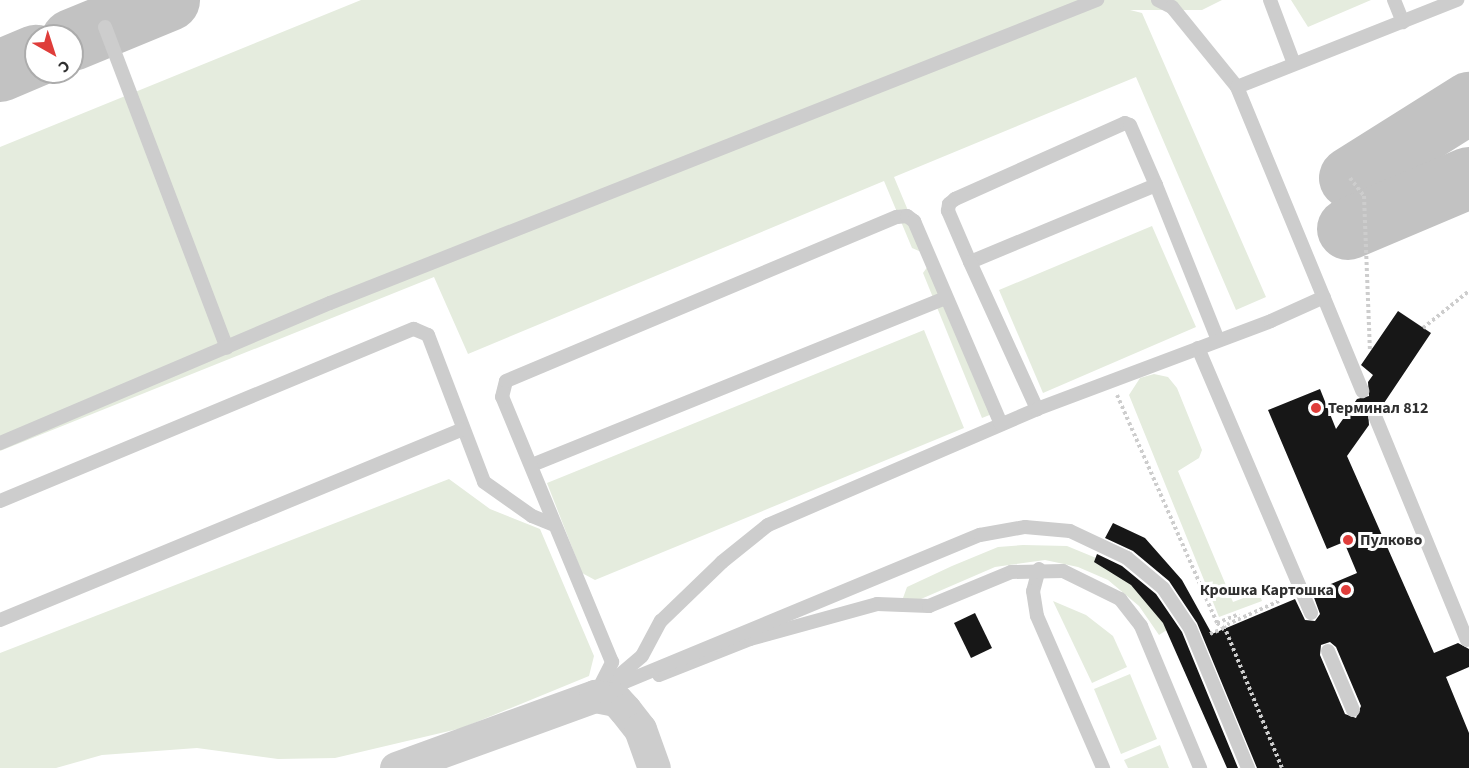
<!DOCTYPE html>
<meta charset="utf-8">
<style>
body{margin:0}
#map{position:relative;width:1469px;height:768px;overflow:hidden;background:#fff;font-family:"Source Sans 3",sans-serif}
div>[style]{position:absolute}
.green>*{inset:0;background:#e5ecde}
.taxiway>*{height:62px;margin:-31px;padding:0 31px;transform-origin:31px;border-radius:31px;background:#c2c2c2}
.building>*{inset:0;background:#171717}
.path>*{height:4px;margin-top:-2px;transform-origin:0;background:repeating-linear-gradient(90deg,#cdcdcd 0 3px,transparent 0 6px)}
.service>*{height:14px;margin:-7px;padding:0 7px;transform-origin:7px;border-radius:7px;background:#cdcdcd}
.tertiary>*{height:33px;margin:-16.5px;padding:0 16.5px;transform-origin:16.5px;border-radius:16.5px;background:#cdcdcd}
.dots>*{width:16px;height:16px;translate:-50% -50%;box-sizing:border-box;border:3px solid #fff;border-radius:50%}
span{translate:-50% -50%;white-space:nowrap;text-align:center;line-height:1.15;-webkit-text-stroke:6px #fff;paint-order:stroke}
.poi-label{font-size:16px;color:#303030;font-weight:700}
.left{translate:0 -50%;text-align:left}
.right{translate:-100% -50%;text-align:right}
.north{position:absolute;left:24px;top:24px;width:60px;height:60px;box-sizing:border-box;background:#fff;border:2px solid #acacac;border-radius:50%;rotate:141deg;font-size:16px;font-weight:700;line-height:24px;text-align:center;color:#303030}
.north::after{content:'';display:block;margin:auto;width:21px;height:27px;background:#df3d3a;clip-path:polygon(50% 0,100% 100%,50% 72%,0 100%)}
</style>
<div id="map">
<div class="green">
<div style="clip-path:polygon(361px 0,1222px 0,1202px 10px,1130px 10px,1142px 13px,1266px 297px,1236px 310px,1136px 77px,894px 177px,922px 244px,919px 251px,912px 248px,884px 181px,468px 354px,434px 277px,0 451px,0 147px)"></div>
<div style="clip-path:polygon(1291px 0,1371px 0,1308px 27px)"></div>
<div style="clip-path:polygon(1152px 226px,1196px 327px,1043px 393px,999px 290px)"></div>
<div style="clip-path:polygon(928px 266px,992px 414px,982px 418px,923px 273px)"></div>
<div style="clip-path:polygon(924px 330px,964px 428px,595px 580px,582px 573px,547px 483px)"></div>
<div style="clip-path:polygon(1154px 374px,1168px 377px,1177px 388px,1202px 450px,1199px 458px,1178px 471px,1233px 602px,1259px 592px,1262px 601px,1219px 617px,1129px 395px,1140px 378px)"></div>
<div style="clip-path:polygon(449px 479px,490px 509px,540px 529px,594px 656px,589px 676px,462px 728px,335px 758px,278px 759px,197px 748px,102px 755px,56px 768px,0 768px,0 653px)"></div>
<div style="clip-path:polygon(1023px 545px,1067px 546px,1118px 567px,1173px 626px,1159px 635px,1139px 606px,1108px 580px,1078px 567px,1045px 560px,995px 567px,914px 602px,903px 598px,907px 587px,952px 566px,998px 547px)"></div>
<div style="clip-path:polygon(1053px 601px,1086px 615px,1113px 636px,1127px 667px,1092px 683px)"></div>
<div style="clip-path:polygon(1130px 674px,1157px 739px,1121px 754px,1094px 689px)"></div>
<div style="clip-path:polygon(1160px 745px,1169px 768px,1128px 768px,1124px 760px)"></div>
</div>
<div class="taxiway">
<div style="left:72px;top:40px;width:105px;rotate:-22.4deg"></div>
<div style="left:0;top:71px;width:39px;rotate:-23deg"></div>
<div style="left:1350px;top:178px;width:141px;rotate:-32.2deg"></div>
<div style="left:1348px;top:229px;width:131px;rotate:-22.9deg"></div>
</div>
<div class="building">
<div style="clip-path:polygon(evenodd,1398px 311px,1431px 333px,1380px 409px,1368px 411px,1369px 425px,1347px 456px,1434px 653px,1458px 643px,1469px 649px,1469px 667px,1446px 677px,1469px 733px,1469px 768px,1257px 768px,1197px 623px,1169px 581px,1133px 551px,1105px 538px,1113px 523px,1145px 538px,1182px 580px,1212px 634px,1295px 599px,1305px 620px,1315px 621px,1320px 614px,1312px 592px,1357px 573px,1344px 542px,1327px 549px,1268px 410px,1320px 389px,1336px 429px,1357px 399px,1369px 396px,1368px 382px,1373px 375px,1361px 365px,1398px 311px,1330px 642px,1336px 647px,1361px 706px,1356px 718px,1345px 714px,1320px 655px,1321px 645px,1330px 642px)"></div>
<div style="clip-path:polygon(1097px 554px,1122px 566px,1156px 594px,1182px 632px,1238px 768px,1227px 768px,1163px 623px,1131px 585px,1094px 562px)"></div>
<div style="clip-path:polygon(975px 613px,992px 648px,971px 658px,954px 623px)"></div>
</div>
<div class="path">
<div style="left:1350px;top:178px;width:23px;rotate:52deg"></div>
<div style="left:1364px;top:196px;width:156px;rotate:87.8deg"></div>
<div style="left:1423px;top:328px;width:59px;rotate:-38.8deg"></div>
<div style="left:1117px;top:395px;width:249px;rotate:66.3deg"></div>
<div style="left:1217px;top:623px;width:9px;rotate:36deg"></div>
<div style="left:1279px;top:601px;width:60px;rotate:155.6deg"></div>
<div style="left:1224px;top:626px;width:153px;rotate:67.8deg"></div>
<div style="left:1217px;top:623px;width:24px;rotate:-22deg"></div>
<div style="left:1210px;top:634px;width:15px;rotate:-23deg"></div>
</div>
<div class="service">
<div style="left:1158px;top:0;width:16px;rotate:27deg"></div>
<div style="left:1172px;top:7px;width:103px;rotate:50.9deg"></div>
<div style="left:1237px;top:87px;width:329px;rotate:67.6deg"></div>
<div style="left:1270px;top:0;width:68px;rotate:69.4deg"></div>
<div style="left:1394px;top:0;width:24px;rotate:68deg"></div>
<div style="left:105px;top:27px;width:343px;rotate:69.2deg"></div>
<div style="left:1237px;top:87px;width:237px;rotate:-21.6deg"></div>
<div style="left:1156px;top:185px;width:201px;rotate:157.5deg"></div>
<div style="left:970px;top:262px;width:56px;rotate:-113.3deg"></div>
<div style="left:948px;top:211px;width:7px;rotate:-82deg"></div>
<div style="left:949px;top:204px;width:8px;rotate:-40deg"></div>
<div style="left:955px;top:199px;width:186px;rotate:-24.1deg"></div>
<div style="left:1125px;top:123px;width:5px;rotate:22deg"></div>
<div style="left:1130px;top:125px;width:65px;rotate:66.6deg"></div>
<div style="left:1156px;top:185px;width:167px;rotate:68.2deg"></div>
<div style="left:970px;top:262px;width:162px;rotate:65.5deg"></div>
<div style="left:1198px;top:348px;width:288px;rotate:66.9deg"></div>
<div style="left:1375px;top:416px;width:242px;rotate:67.7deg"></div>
<div style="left:0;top:443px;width:358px;rotate:-23deg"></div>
<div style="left:330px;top:303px;width:825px;rotate:-21.56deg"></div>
<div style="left:532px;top:465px;width:446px;rotate:-22deg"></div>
<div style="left:0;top:501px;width:448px;rotate:-22.6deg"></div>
<div style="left:414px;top:329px;width:15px;rotate:23deg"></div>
<div style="left:428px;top:335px;width:157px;rotate:69.1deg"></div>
<div style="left:484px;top:482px;width:59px;rotate:35.3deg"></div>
<div style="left:532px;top:516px;width:24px;rotate:22deg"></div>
<div style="left:1039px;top:569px;width:23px;rotate:105deg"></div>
<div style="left:1033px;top:591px;width:25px;rotate:81deg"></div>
<div style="left:1037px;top:616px;width:166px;rotate:66.5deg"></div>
<div style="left:0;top:620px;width:499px;rotate:-22.4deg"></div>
<div style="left:1328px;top:651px;width:64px;rotate:67deg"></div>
<div style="left:659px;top:675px;width:98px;rotate:-21.6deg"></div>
<div style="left:750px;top:639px;width:132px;rotate:-15.4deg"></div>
<div style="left:877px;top:604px;width:52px;rotate:2.2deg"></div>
<div style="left:929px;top:606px;width:89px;rotate:-22.5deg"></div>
<div style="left:1011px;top:572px;width:52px;rotate:-1.1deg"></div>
<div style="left:1063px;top:571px;width:64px;rotate:26.2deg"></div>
<div style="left:1120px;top:599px;width:34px;rotate:52deg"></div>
<div style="left:1141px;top:626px;width:154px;rotate:67.4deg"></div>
<div style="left:615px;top:686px;width:395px;rotate:-22.5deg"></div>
<div style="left:980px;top:535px;width:46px;rotate:-10.1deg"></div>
<div style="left:1025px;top:527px;width:45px;rotate:5.1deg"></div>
<div style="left:1070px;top:531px;width:63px;rotate:25.3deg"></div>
<div style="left:1127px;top:558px;width:47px;rotate:39.8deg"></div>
<div style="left:1163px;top:588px;width:48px;rotate:56deg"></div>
<div style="left:1190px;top:628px;width:152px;rotate:67.5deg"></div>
<div style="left:602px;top:690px;width:52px;rotate:-40.4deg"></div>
<div style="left:642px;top:656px;width:40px;rotate:-62deg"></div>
<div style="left:661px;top:621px;width:85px;rotate:-44deg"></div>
<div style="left:722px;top:562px;width:59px;rotate:-38.8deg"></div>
<div style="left:768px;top:525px;width:293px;rotate:-23.3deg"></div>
<div style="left:1037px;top:409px;width:250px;rotate:-20.6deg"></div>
<div style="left:1271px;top:321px;width:58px;rotate:-24.4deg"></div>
<div style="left:596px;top:694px;width:36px;rotate:-63deg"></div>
<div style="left:612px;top:662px;width:287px;rotate:-112.5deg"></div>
<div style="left:502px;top:397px;width:16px;rotate:-76deg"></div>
<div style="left:506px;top:381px;width:424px;rotate:-22.8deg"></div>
<div style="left:897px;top:217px;width:10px;rotate:-6deg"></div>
<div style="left:907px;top:216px;width:9px;rotate:36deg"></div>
<div style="left:914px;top:221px;width:221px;rotate:66.8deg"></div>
</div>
<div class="tertiary">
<div style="left:396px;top:768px;width:212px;rotate:-19.9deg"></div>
<div style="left:595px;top:696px;width:21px;rotate:11deg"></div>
<div style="left:616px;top:700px;width:13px;rotate:48deg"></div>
<div style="left:625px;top:710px;width:24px;rotate:52deg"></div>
<div style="left:640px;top:729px;width:41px;rotate:70.3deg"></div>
</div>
<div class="dots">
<div style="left:1316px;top:408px;background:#df3d3a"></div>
<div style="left:1348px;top:540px;background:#df3d3a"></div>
<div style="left:1346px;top:590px;background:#df3d3a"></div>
</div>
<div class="poi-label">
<span class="left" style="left:1328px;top:408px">Терминал 812</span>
<span class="left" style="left:1360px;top:540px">Пулково</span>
<span class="right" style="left:1334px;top:590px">Крошка Картошка</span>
</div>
<div class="north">С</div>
</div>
